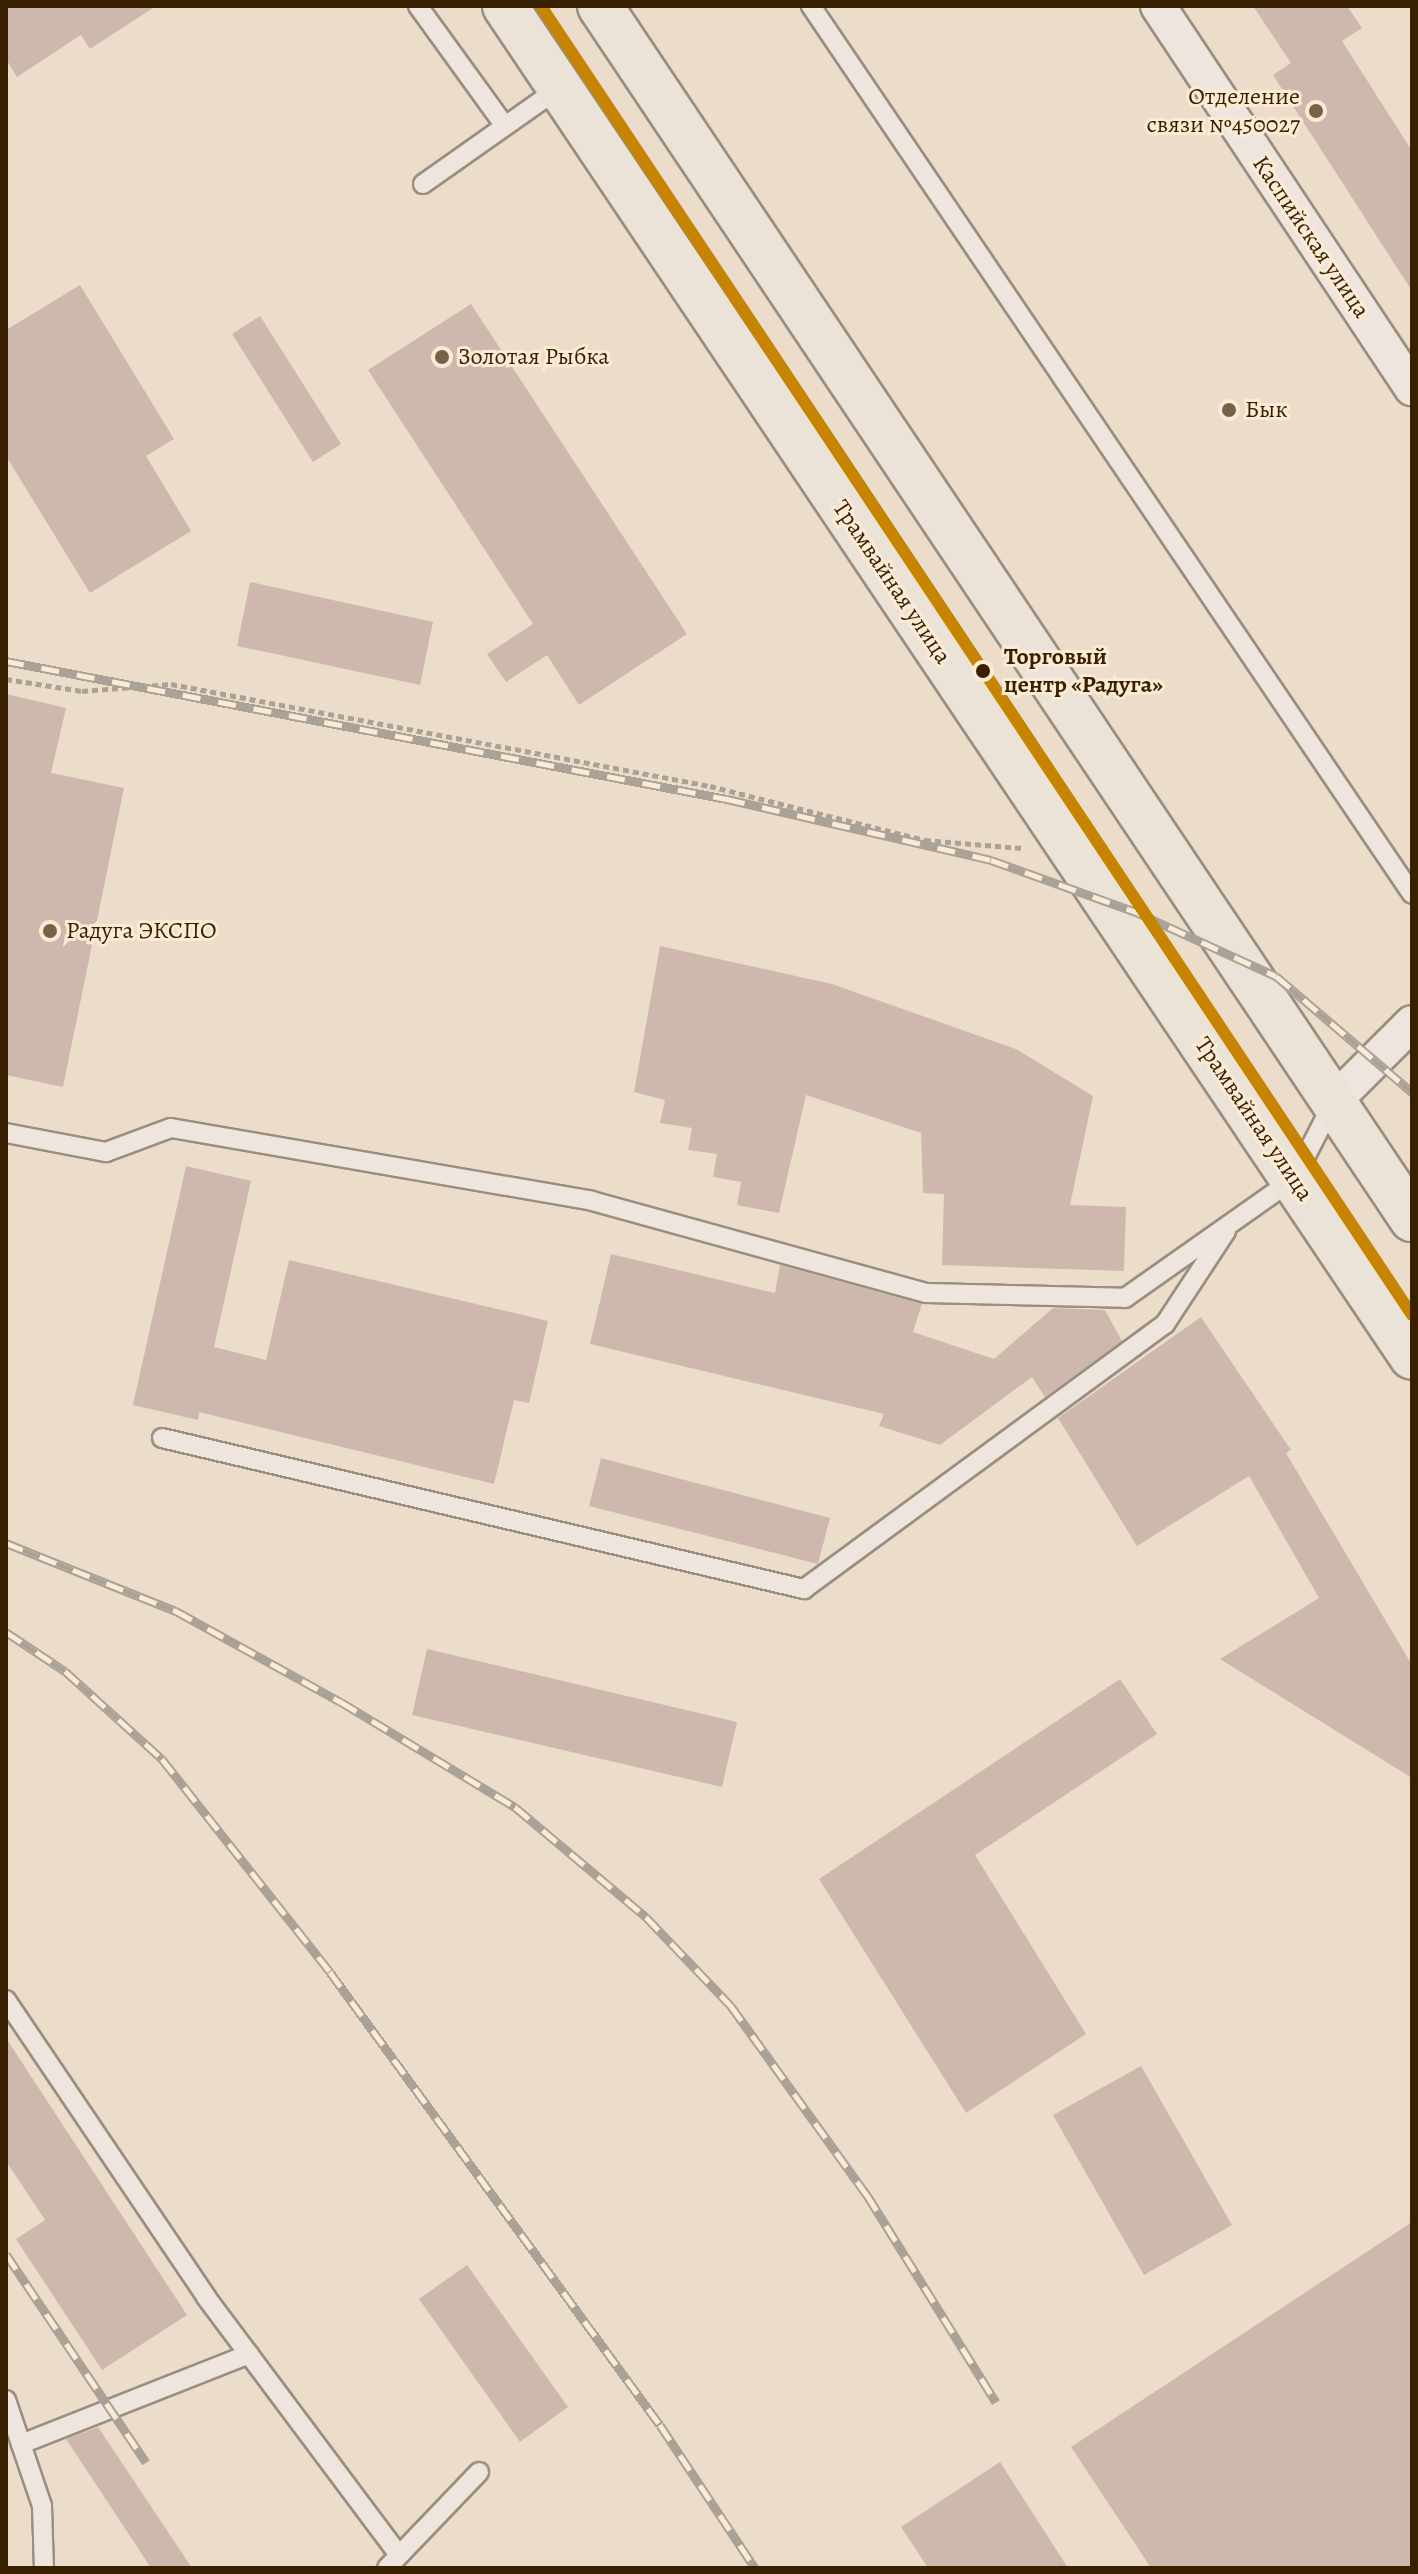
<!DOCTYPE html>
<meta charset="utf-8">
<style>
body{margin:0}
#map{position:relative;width:1418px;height:2574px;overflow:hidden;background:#ecddca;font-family:Alegreya,serif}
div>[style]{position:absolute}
.building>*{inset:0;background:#ceb8ae}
.path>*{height:5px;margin-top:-2.5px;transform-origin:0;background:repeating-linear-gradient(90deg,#aaa297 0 6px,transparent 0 10px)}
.roads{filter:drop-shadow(2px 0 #998e7f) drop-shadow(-2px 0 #998e7f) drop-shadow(0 2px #998e7f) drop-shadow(0 -2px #998e7f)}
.service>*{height:18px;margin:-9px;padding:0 9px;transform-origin:9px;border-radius:9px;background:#eee6de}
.minor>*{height:34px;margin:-17px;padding:0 17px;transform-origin:17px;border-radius:17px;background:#eee6de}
.primary>*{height:44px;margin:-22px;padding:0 22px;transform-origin:22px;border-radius:22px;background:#ebe3d8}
.rail>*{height:9px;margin-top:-4.5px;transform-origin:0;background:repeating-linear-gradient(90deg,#fbead4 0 18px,#aaa297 0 36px);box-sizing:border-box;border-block:2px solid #aaa297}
.tram-1>*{height:12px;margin:-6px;padding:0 6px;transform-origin:6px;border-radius:6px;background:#c78400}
.dots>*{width:22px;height:22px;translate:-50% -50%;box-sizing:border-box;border:4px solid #fbead4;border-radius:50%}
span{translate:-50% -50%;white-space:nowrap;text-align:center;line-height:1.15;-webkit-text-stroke:6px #fbead4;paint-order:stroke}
.poi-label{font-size:24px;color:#371f00}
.right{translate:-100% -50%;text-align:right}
.left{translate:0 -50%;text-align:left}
.street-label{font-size:24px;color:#371f00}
.stop-label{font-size:24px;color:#371f00;font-weight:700}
.frame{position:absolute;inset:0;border:8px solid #371f00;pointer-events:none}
</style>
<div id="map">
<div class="building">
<div style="clip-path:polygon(6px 6px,156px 6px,90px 49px,81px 35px,17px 77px,6px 59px)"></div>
<div style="clip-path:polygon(1253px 6px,1347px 6px,1362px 28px,1342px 41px,1412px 151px,1412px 291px,1273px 75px,1291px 63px)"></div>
<div style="clip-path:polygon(80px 285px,174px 439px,146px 456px,191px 531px,90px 593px,6px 456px,6px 330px)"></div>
<div style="clip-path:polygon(471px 304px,687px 634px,579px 705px,547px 655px,506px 682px,487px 654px,533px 624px,368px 370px)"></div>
<div style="clip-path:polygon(260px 316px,341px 444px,313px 462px,232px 334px)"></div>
<div style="clip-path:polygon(250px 582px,433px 622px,420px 685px,237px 646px)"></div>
<div style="clip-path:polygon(6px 694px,66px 708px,51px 773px,124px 788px,63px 1087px,6px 1075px)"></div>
<div style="clip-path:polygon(660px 946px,832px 984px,1016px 1049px,1093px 1096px,1070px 1205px,1126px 1207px,1124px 1271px,942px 1265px,944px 1194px,923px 1193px,921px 1133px,806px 1095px,779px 1213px,737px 1205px,741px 1182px,713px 1177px,717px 1154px,688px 1150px,692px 1128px,660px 1123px,665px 1100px,634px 1092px)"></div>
<div style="clip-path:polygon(186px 1166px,251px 1181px,214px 1347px,266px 1360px,289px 1260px,548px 1321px,529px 1403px,514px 1400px,494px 1484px,199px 1412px,198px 1420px,133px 1405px)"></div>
<div style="clip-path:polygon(611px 1254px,775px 1293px,780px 1265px,922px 1304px,913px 1332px,994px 1359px,1053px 1308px,1105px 1310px,1122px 1341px,1045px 1397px,1032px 1377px,940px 1445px,879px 1426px,884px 1414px,590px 1344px)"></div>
<div style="clip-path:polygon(1201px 1317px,1291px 1450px,1286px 1453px,1412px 1665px,1412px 1778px,1220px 1659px,1319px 1598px,1249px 1476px,1137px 1546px,1058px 1418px)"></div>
<div style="clip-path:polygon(601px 1458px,830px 1518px,818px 1564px,589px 1506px)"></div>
<div style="clip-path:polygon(427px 1649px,737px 1722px,722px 1787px,412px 1715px)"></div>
<div style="clip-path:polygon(1120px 1679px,1157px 1734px,975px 1855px,1086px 2034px,966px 2113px,819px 1879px)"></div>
<div style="clip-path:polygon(6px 2038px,187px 2315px,102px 2370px,16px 2239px,45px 2220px,6px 2161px)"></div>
<div style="clip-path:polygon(1141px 2066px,1232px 2225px,1144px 2275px,1053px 2115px)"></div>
<div style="clip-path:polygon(1412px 2222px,1412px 2568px,1151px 2568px,1071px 2447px)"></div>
<div style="clip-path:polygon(467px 2265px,568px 2407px,520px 2442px,419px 2299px)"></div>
<div style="clip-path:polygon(98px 2427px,192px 2568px,151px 2568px,66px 2439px)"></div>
<div style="clip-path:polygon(1000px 2462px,1068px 2568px,928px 2568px,901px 2527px)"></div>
</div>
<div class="path">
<div style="left:6px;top:679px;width:77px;rotate:9deg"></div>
<div style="left:82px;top:691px;width:89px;rotate:-4.5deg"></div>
<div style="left:171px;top:684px;width:549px;rotate:10.72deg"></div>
<div style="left:710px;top:786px;width:222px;rotate:14.1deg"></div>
<div style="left:925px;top:840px;width:98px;rotate:4.7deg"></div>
</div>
<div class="roads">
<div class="service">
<div style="left:418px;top:6px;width:148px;rotate:54.1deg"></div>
<div style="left:811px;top:6px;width:1072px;rotate:55.91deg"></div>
<div style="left:423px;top:184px;width:166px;rotate:-35.2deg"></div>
<div style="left:6px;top:1133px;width:102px;rotate:10.8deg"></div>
<div style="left:106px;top:1152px;width:69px;rotate:-20.3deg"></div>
<div style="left:171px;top:1128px;width:427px;rotate:9.8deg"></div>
<div style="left:592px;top:1201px;width:346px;rotate:15.4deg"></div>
<div style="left:926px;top:1293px;width:199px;rotate:1.4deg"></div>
<div style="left:1125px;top:1298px;width:207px;rotate:-35.2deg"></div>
<div style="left:1294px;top:1179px;width:83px;rotate:-62.8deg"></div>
<div style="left:162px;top:1438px;width:660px;rotate:13.24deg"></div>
<div style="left:804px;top:1589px;width:448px;rotate:-36.3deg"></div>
<div style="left:1165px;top:1324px;width:111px;rotate:-56.7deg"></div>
<div style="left:6px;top:2000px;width:358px;rotate:56deg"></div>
<div style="left:206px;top:2297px;width:322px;rotate:53.2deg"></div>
<div style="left:6px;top:2400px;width:112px;rotate:71.2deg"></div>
<div style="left:42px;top:2506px;width:62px;rotate:88.2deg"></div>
<div style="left:21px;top:2444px;width:245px;rotate:-21.5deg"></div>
<div style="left:387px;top:2568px;width:133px;rotate:-46.2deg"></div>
</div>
<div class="minor">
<div style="left:1158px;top:6px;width:459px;rotate:56.4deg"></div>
<div style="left:1334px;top:1101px;width:110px;rotate:-45deg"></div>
</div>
<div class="primary">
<div style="left:505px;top:6px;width:1627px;rotate:56.12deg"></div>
<div style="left:600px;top:6px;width:1460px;rotate:56.2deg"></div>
</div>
</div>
<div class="rail">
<div style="left:6px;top:661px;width:734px;rotate:10.84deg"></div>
<div style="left:727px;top:799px;width:271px;rotate:13deg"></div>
<div style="left:991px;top:860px;width:154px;rotate:19.7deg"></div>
<div style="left:1136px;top:912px;width:154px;rotate:24.6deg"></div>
<div style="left:1276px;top:976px;width:179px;rotate:40.5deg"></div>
<div style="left:6px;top:1543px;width:183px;rotate:21.8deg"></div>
<div style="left:176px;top:1611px;width:188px;rotate:28.9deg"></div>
<div style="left:341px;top:1702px;width:203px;rotate:31.1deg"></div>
<div style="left:515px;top:1807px;width:171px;rotate:40deg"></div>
<div style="left:646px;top:1917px;width:123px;rotate:46.3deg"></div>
<div style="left:731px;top:2006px;width:233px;rotate:54.3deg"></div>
<div style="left:867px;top:2195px;width:244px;rotate:58.1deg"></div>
<div style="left:6px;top:1632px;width:71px;rotate:33.5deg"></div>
<div style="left:65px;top:1671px;width:131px;rotate:42.2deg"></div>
<div style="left:162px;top:1759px;width:271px;rotate:51.7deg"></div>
<div style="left:330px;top:1972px;width:560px;rotate:53.93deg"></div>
<div style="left:660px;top:2425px;width:172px;rotate:56.4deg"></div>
<div style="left:6px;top:2254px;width:251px;rotate:56.1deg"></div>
</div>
<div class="tram-1">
<div style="left:541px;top:6px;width:1572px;rotate:56.36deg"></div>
</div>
<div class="dots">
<div style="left:1316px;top:111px;background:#766247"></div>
<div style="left:442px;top:357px;background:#766247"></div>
<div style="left:1229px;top:410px;background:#766247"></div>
<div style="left:983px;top:671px;background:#371f00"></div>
<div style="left:50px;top:931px;background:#766247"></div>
</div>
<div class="poi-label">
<span class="right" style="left:1300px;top:111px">Отделение<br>связи №450027</span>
<span class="left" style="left:458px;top:357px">Золотая Рыбка</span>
<span class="left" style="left:1245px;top:410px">Бык</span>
<span class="left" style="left:66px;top:931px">Радуга ЭКСПО</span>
</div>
<div class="street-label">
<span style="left:1311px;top:237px;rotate:56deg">Каспийская улица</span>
<span style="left:892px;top:582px;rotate:56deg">Трамвайная улица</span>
<span style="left:1254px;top:1119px;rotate:56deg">Трамвайная улица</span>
</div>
<div class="stop-label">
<span class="left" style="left:1004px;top:671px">Торговый<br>центр «Радуга»</span>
</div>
<div class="frame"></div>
</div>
